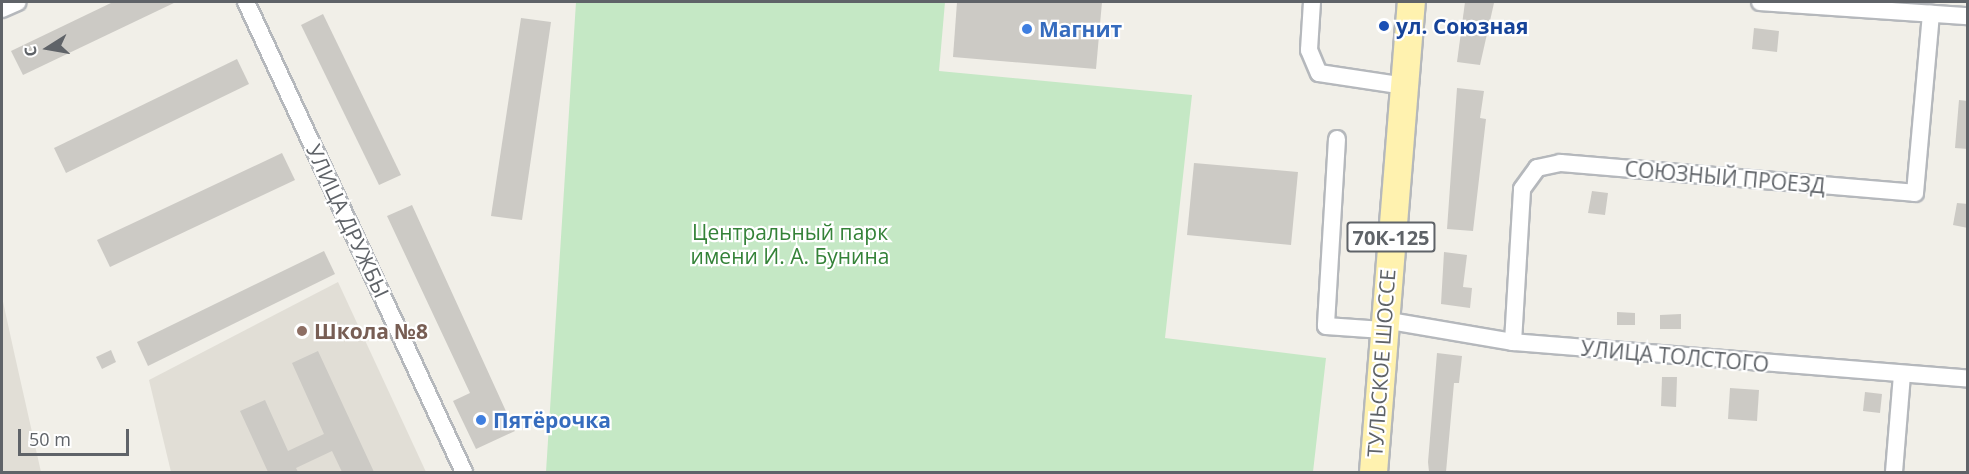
<!DOCTYPE html>
<meta charset="utf-8">
<style>
body{margin:0}
#map{position:relative;width:1969px;height:474px;overflow:hidden;background:#f1efe8;font-family:"Open Sans",sans-serif}
div>[style]{position:absolute}
.education>*{inset:0;background:#e1ded6}
.green>*{inset:0;background:#c5e8c5}
.building>*{inset:0;background:#cccac5}
.roads{filter:drop-shadow(2px 0 #b5b8bc) drop-shadow(-2px 0 #b5b8bc) drop-shadow(0 2px #b5b8bc) drop-shadow(0 -2px #b5b8bc)}
.street>*{height:16px;margin:-8px;padding:0 8px;transform-origin:8px;border-radius:8px;background:#fff}
.primary>*{height:27px;margin:-13.5px;padding:0 13.5px;transform-origin:13.5px;border-radius:13.5px;background:#fff2af}
.dots>*{width:16px;height:16px;translate:-50% -50%;box-sizing:border-box;border:3px solid #fff;border-radius:50%}
span{translate:-50% -50%;white-space:nowrap;text-align:center;line-height:1.15;-webkit-text-stroke:4.5px #fff;paint-order:stroke}
.shield-label span{padding:2px 4px;background:#fff;border:2px solid;border-radius:4px;-webkit-text-stroke-width:0}
.shield-label{font-size:20px;color:#5f6368;font-weight:700}
.transit-label{font-size:21px;color:#164399;font-weight:700}
.left{translate:0 -50%;text-align:left}
.shop-label{font-size:21px;color:#366cbe;font-weight:700}
.street-label{font-size:21px;color:#5f6368}
.park-label{font-size:21px;color:#348238}
.education-label{font-size:21px;color:#785e54;font-weight:700}
.frame{position:absolute;inset:0;border:3px solid #5f6368;pointer-events:none}
.north{position:absolute;left:18px;top:18px;width:60px;height:60px;-webkit-text-stroke:4px #fff;paint-order:stroke;rotate:259deg;font-size:16px;font-weight:700;line-height:24px;text-align:center;color:#5f6368}
.north::after{content:'';display:block;margin:auto;width:21px;height:27px;background:#5f6368;clip-path:polygon(50% 0,100% 100%,50% 72%,0 100%)}
.scale{position:absolute;left:18px;top:429px;width:111px;height:27px;box-sizing:border-box;border:3px solid #5f6368;border-top:0;padding-left:8px;font-size:18px;line-height:21px;white-space:nowrap;color:#5f6368;-webkit-text-stroke:4px #fff;paint-order:stroke}
</style>
<div id="map">
<div class="education">
<div style="clip-path:polygon(338px 282px,426px 472px,171px 472px,149px 380px)"></div>
<div style="clip-path:polygon(2px 297px,14px 352px,41px 472px,2px 472px)"></div>
</div>
<div class="green">
<div style="clip-path:polygon(576px 2px,945px 2px,939px 71px,1192px 95px,1165px 338px,1326px 358px,1313px 472px,546px 472px)"></div>
</div>
<div class="building">
<div style="clip-path:polygon(113px 2px,176px 2px,23px 75px,11px 51px)"></div>
<div style="clip-path:polygon(957px 2px,1102px 2px,1096px 69px,953px 57px)"></div>
<div style="clip-path:polygon(1465px 2px,1494px 3px,1480px 65px,1457px 62px)"></div>
<div style="clip-path:polygon(323px 14px,401px 175px,379px 185px,301px 25px)"></div>
<div style="clip-path:polygon(521px 18px,551px 22px,522px 220px,491px 216px)"></div>
<div style="clip-path:polygon(1754px 28px,1779px 31px,1777px 52px,1752px 49px)"></div>
<div style="clip-path:polygon(237px 59px,249px 84px,66px 173px,54px 148px)"></div>
<div style="clip-path:polygon(1457px 88px,1484px 91px,1480px 118px,1486px 119px,1473px 231px,1447px 229px)"></div>
<div style="clip-path:polygon(1959px 100px,1968px 101px,1968px 149px,1955px 148px)"></div>
<div style="clip-path:polygon(282px 153px,295px 180px,110px 267px,97px 240px)"></div>
<div style="clip-path:polygon(1194px 163px,1298px 172px,1291px 245px,1187px 235px)"></div>
<div style="clip-path:polygon(1592px 191px,1608px 193px,1605px 215px,1588px 213px)"></div>
<div style="clip-path:polygon(1957px 203px,1968px 204px,1968px 228px,1953px 225px)"></div>
<div style="clip-path:polygon(412px 205px,515px 431px,476px 449px,453px 401px,470px 393px,387px 216px)"></div>
<div style="clip-path:polygon(324px 251px,335px 274px,148px 366px,137px 342px)"></div>
<div style="clip-path:polygon(1444px 252px,1467px 255px,1463px 287px,1472px 288px,1470px 308px,1441px 304px)"></div>
<div style="clip-path:polygon(1617px 312px,1635px 313px,1635px 325px,1617px 325px)"></div>
<div style="clip-path:polygon(1681px 314px,1681px 329px,1660px 329px,1660px 315px)"></div>
<div style="clip-path:polygon(111px 350px,116px 362px,102px 369px,96px 357px)"></div>
<div style="clip-path:polygon(318px 351px,374px 472px,342px 472px,332px 451px,296px 468px,298px 472px,268px 472px,240px 411px,265px 400px,288px 451px,324px 434px,292px 363px)"></div>
<div style="clip-path:polygon(1437px 353px,1462px 356px,1459px 383px,1454px 383px,1446px 472px,1429px 472px,1428px 462px)"></div>
<div style="clip-path:polygon(1662px 377px,1677px 377px,1676px 407px,1661px 406px)"></div>
<div style="clip-path:polygon(1730px 388px,1759px 390px,1757px 421px,1728px 419px)"></div>
<div style="clip-path:polygon(1865px 392px,1882px 394px,1880px 413px,1863px 411px)"></div>
</div>
<div class="roads">
<div class="street">
<div style="left:246px;top:2px;width:518px;rotate:65.12deg"></div>
<div style="left:1312px;top:2px;width:48px;rotate:93.6deg"></div>
<div style="left:1309px;top:50px;width:25px;rotate:67deg"></div>
<div style="left:1319px;top:73px;width:87px;rotate:8.6deg"></div>
<div style="left:1760px;top:2px;width:208px;rotate:3.9deg"></div>
<div style="left:2px;top:9px;width:17px;rotate:-24deg"></div>
<div style="left:1337px;top:139px;width:187px;rotate:93.4deg"></div>
<div style="left:1326px;top:326px;width:57px;rotate:4deg"></div>
<div style="left:1384px;top:320px;width:131px;rotate:9.7deg"></div>
<div style="left:1513px;top:342px;width:457px;rotate:4.6deg"></div>
<div style="left:1513px;top:342px;width:153px;rotate:-86.6deg"></div>
<div style="left:1522px;top:189px;width:26px;rotate:-54deg"></div>
<div style="left:1537px;top:168px;width:24px;rotate:-12deg"></div>
<div style="left:1560px;top:163px;width:356px;rotate:4.8deg"></div>
<div style="left:1915px;top:193px;width:180px;rotate:-84.9deg"></div>
<div style="left:1894px;top:472px;width:97px;rotate:-85.3deg"></div>
</div>
<div class="primary">
<div style="left:1373px;top:472px;width:472px;rotate:-85.4deg"></div>
</div>
</div>
<div class="dots">
<div style="left:1384px;top:26px;background:#1a4fb4"></div>
<div style="left:1027px;top:29px;background:#3f7fe0"></div>
<div style="left:302px;top:331px;background:#8d6e63"></div>
<div style="left:481px;top:420px;background:#3f7fe0"></div>
</div>
<div class="shield-label">
<span style="left:1391px;top:237px">70К-125</span>
</div>
<div class="transit-label">
<span class="left" style="left:1396px;top:26px">ул. Союзная</span>
</div>
<div class="shop-label">
<span class="left" style="left:1039px;top:29px">Магнит</span>
<span class="left" style="left:493px;top:420px">Пятёрочка</span>
</div>
<div class="street-label">
<span style="left:1725px;top:177px;rotate:5deg">СОЮЗНЫЙ ПРОЕЗД</span>
<span style="left:348px;top:221px;rotate:65deg">УЛИЦА ДРУЖБЫ</span>
<span style="left:1675px;top:356px;rotate:5deg">УЛИЦА ТОЛСТОГО</span>
<span style="left:1381px;top:363px;rotate:-86deg">ТУЛЬСКОЕ ШОССЕ</span>
</div>
<div class="park-label">
<span style="left:790px;top:244px">Центральный парк<br>имени И. А. Бунина</span>
</div>
<div class="education-label">
<span class="left" style="left:314px;top:331px">Школа №8</span>
</div>
<div class="frame"></div>
<div class="north">С</div>
<div class="scale">50 m</div>
</div>
